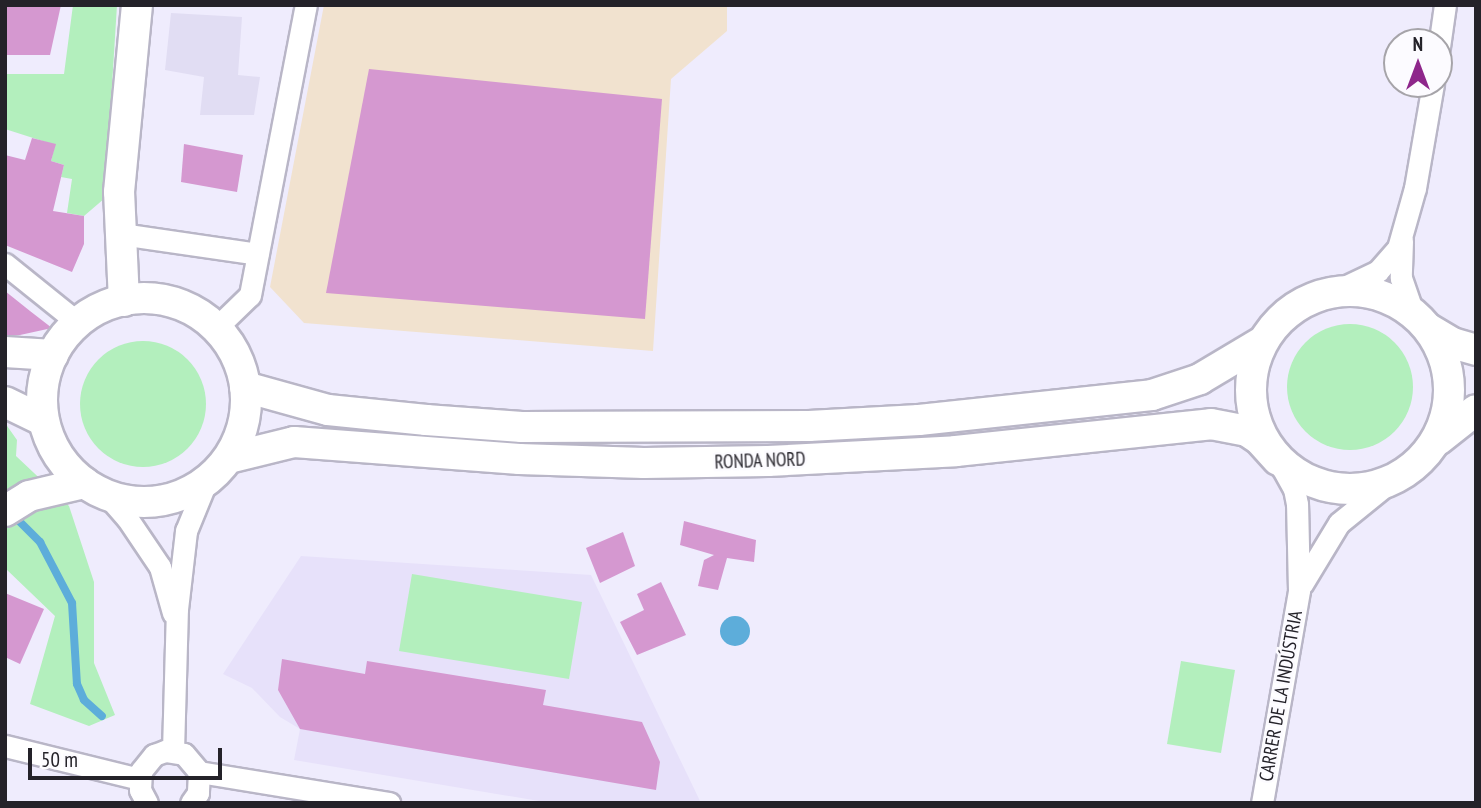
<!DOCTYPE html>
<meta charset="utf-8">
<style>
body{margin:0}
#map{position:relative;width:1481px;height:808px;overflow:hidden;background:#efecfd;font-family:"PT Sans Narrow",sans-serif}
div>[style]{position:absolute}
.commercial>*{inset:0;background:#e1ddf3}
.industrial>*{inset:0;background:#f1e2cf}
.built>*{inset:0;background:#e7e1fa}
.green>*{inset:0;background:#b3efbd}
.round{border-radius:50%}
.water>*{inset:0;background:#5dadda}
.stream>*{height:8px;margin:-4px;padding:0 4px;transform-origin:4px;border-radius:4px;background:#5dadda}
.building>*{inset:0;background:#d598d0}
.roads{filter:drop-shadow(2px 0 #b9b6c7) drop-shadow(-2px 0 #b9b6c7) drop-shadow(0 2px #b9b6c7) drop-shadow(0 -2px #b9b6c7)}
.street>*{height:21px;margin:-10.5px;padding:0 10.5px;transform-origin:10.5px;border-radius:10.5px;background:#fff}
.secondary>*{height:30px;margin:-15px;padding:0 15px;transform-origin:15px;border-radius:15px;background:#fff}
.secondary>.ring{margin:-15px;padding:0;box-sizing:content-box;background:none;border:30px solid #fff;border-radius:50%}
span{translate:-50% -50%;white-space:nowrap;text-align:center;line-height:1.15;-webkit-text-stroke:5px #fcfbff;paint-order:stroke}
.street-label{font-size:19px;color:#242229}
.frame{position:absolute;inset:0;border:7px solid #242229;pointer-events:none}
.north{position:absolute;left:1383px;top:28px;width:70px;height:70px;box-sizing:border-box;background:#fcfbff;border:2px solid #a6a4a9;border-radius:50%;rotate:0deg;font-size:19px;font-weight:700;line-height:28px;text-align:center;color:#242229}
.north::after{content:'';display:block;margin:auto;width:24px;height:32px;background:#8e268b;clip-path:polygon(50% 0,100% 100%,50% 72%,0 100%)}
.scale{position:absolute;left:28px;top:748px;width:194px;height:32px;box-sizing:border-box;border:4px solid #242229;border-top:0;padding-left:9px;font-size:21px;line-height:24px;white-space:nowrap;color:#242229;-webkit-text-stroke:5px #fcfbff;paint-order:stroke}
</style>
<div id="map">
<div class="commercial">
<div style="clip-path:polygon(171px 13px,242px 17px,238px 75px,260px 77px,254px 115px,200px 115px,204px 77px,165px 70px)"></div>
</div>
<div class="industrial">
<div style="clip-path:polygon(324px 5px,727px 5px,727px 31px,671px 79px,653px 351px,304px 323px,270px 287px)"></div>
</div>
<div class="built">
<div style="clip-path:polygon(301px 556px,591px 575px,701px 803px,551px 803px,294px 760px,300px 729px,280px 717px,252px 688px,223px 674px)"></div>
</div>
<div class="green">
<div style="clip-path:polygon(73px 5px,117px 5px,105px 198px,84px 216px,67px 213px,72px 179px,61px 177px,64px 165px,51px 161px,55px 145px,5px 129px,5px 74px,64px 74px)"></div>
<div class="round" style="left:1287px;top:324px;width:126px;height:126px"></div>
<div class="round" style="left:80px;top:341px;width:126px;height:126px"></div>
<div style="clip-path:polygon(5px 423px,17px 440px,16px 456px,69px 506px,94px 582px,94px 663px,115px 715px,89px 726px,30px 704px,55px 616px,5px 568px)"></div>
<div style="clip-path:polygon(412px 574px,582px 602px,569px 679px,399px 651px)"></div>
<div style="clip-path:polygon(1181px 661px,1235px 670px,1221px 753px,1167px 744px)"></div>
</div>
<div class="water">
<div class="round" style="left:720px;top:616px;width:30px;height:30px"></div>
</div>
<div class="stream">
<div style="left:12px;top:514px;width:40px;rotate:45deg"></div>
<div style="left:40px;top:542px;width:69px;rotate:62.3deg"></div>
<div style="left:72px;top:603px;width:81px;rotate:86.5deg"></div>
<div style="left:77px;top:684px;width:17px;rotate:66deg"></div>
<div style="left:84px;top:700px;width:24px;rotate:42deg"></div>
</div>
<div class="building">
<div style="clip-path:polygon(5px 5px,61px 5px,50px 55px,5px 55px)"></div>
<div style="clip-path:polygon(369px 69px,662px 99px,645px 319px,326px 293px)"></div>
<div style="clip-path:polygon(32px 138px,56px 144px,51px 161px,64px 165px,53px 211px,84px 216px,84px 244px,72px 272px,5px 245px,5px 155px,25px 160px)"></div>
<div style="clip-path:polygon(184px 144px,243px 155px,237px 192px,181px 182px)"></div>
<div style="clip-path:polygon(5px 291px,30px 311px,52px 328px,20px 335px,5px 335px)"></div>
<div style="clip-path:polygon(684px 521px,756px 540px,754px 562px,727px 558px,718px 590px,698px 586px,704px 560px,714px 555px,680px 545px)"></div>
<div style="clip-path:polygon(623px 532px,635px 566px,600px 583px,586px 548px)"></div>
<div style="clip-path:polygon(661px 582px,686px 635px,637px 655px,620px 622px,644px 610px,637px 594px)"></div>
<div style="clip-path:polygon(5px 593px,44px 609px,20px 664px,5px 657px)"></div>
<div style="clip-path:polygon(282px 659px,365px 674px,367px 661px,546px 690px,543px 705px,642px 722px,660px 762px,656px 790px,300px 729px,278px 690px)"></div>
</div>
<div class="roads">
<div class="street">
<div style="left:1439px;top:47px;width:42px;rotate:-81.9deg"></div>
<div style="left:121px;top:234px;width:138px;rotate:8.3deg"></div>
<div style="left:1402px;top:241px;width:37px;rotate:92deg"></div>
<div style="left:1401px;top:278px;width:36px;rotate:71deg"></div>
<div style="left:5px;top:264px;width:91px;rotate:38.8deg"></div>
<div style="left:1334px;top:292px;width:49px;rotate:-25.5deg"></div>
<div style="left:1378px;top:271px;width:30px;rotate:-49deg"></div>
<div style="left:1398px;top:248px;width:62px;rotate:-74.2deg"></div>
<div style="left:1415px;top:188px;width:106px;rotate:-80.2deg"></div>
<div style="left:216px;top:328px;width:47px;rotate:-44.1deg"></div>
<div style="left:250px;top:295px;width:295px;rotate:-79.1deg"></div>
<div style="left:106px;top:494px;width:32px;rotate:49deg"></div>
<div style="left:127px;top:518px;width:59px;rotate:56deg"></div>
<div style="left:160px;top:567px;width:48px;rotate:74.2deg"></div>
<div style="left:1302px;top:584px;width:71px;rotate:-58.8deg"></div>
<div style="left:1339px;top:523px;width:67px;rotate:-38.9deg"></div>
<div style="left:5px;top:746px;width:138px;rotate:13.8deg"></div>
<div style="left:173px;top:751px;width:142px;rotate:-88.4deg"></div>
<div style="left:177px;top:609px;width:79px;rotate:-83.4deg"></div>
<div style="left:186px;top:531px;width:53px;rotate:-67.8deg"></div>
<div style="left:199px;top:772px;width:193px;rotate:9.3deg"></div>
<div style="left:147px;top:803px;width:15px;rotate:-118deg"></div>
<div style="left:140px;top:790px;width:19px;rotate:-87deg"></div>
<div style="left:141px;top:771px;width:21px;rotate:-51deg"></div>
<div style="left:154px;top:755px;width:12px;rotate:-20deg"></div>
<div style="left:165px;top:751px;width:19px;rotate:9deg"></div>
<div style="left:184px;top:754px;width:23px;rotate:50deg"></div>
<div style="left:199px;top:772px;width:21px;rotate:93deg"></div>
<div style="left:198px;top:793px;width:12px;rotate:125deg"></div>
<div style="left:1262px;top:803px;width:216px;rotate:-80.1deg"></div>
<div style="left:1299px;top:590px;width:86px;rotate:-91.3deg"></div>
<div style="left:1297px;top:504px;width:15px;rotate:-101deg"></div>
<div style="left:1294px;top:489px;width:33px;rotate:-119deg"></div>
</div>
<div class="secondary">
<div class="ring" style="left:1251px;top:291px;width:168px;height:168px"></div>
<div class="ring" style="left:42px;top:298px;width:174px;height:174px"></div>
<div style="left:124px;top:301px;width:109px;rotate:-92.6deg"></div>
<div style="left:119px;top:192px;width:188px;rotate:-84.5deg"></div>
<div style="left:1429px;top:329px;width:27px;rotate:31deg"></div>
<div style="left:1452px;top:343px;width:25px;rotate:16deg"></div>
<div style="left:5px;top:352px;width:48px;rotate:3.6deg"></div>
<div style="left:245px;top:387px;width:86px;rotate:15.5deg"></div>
<div style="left:328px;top:410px;width:99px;rotate:5.8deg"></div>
<div style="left:426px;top:420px;width:96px;rotate:4.2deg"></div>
<div style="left:522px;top:427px;width:287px;rotate:-0.2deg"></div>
<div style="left:809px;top:426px;width:110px;rotate:-3.1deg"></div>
<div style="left:919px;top:420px;width:234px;rotate:-6.1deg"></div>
<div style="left:1152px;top:395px;width:51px;rotate:-18.4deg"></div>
<div style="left:1200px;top:379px;width:72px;rotate:-30.8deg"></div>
<div style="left:5px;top:402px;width:43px;rotate:26deg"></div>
<div style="left:1438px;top:440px;width:48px;rotate:-38.3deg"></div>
<div style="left:229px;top:458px;width:67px;rotate:-13.8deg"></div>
<div style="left:294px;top:442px;width:226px;rotate:4.3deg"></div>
<div style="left:519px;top:459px;width:125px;rotate:1.8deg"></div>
<div style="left:644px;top:463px;width:124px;rotate:-0.9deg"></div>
<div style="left:768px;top:461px;width:188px;rotate:-3deg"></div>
<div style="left:956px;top:451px;width:256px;rotate:-6deg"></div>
<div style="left:1211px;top:424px;width:37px;rotate:11deg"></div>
<div style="left:1247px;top:431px;width:14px;rotate:34deg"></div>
<div style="left:1259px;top:439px;width:28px;rotate:48deg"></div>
<div style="left:5px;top:511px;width:28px;rotate:-32deg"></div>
<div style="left:29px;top:496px;width:57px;rotate:-13.3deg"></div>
</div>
</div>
<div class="street-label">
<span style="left:760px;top:461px;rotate:-2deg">RONDA NORD</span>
<span style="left:1281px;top:696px;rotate:-80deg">CARRER DE LA INDÚSTRIA</span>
</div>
<div class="frame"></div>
<div class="north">N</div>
<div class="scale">50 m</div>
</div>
